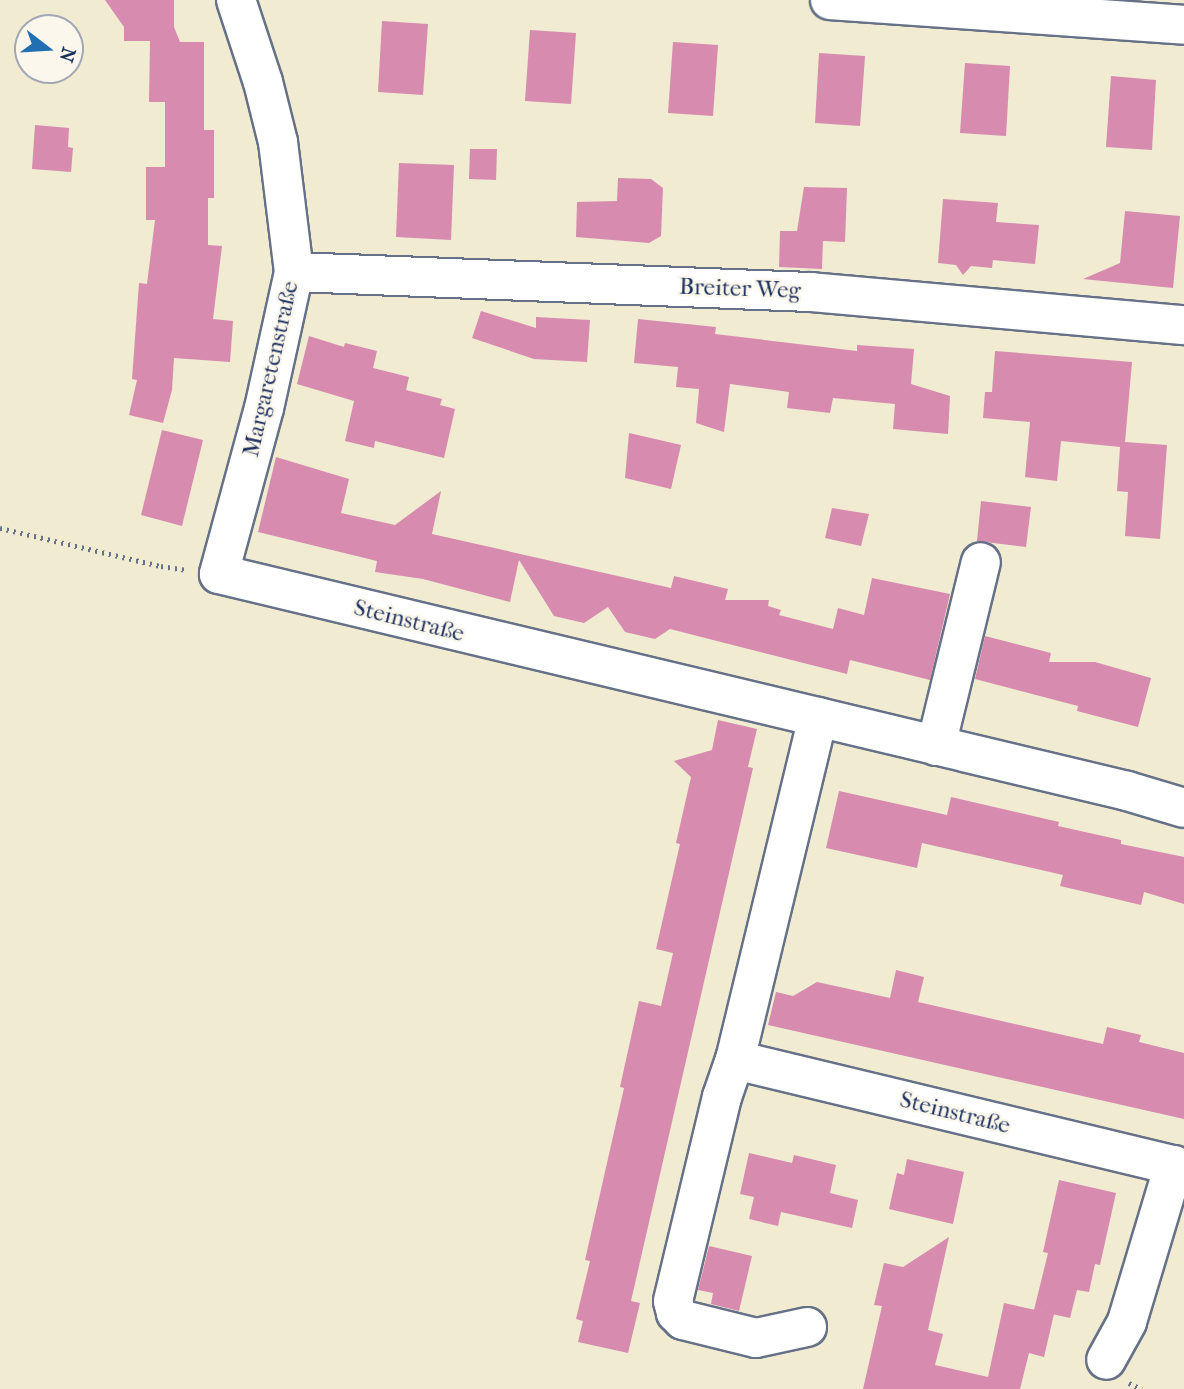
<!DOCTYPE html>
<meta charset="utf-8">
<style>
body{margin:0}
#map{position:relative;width:1184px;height:1389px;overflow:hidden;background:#f1ebd2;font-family:"IM FELL French Canon",serif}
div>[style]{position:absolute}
.building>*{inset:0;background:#d68baf}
.path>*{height:4.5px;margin-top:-2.25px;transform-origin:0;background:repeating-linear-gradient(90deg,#667187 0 2px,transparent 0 7px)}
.roads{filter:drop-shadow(2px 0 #667187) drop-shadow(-2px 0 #667187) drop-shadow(0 2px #667187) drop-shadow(0 -2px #667187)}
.minor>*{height:38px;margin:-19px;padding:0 19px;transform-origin:19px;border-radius:19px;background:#fff}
span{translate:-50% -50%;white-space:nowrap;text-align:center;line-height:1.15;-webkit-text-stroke:5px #fbf7ec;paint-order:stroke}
.street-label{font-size:23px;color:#1b2f5e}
.north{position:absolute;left:14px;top:14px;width:70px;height:70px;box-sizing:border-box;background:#fbf7ec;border:2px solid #a1a7b3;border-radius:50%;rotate:107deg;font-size:19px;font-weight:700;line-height:28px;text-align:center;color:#1b2f5e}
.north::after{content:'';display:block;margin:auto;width:24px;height:32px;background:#1f6fb2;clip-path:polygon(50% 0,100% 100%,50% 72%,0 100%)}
</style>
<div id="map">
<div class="building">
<div style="clip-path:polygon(105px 0,174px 0,174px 27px,180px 42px,204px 42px,204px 130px,214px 130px,214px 198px,208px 198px,208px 245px,222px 246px,213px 319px,233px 321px,230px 362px,174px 358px,172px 390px,163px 423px,129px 415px,137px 380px,132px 379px,139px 283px,147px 284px,155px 220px,146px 220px,146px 167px,165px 167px,165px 102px,149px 102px,150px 41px,124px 41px,124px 27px)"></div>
<div style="clip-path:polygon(382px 21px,428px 24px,423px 95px,378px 92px)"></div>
<div style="clip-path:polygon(530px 30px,576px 33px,571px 104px,525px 101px)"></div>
<div style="clip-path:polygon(673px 42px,718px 45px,713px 116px,668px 113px)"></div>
<div style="clip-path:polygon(819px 53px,865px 56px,860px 126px,815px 123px)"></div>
<div style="clip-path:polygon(965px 63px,1010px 66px,1006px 136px,960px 133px)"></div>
<div style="clip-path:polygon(1111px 76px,1156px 80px,1152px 150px,1106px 147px)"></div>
<div style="clip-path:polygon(35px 125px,69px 128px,68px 147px,73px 148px,71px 172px,32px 169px)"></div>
<div style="clip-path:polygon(470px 149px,497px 149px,496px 180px,469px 179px)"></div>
<div style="clip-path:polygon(399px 163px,454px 165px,451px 240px,396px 237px)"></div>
<div style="clip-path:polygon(618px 178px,651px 179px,663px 188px,661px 236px,649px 243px,576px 237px,577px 202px,617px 201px)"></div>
<div style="clip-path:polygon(804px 187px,847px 188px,845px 242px,823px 241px,822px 269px,779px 267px,780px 231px,797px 231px)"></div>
<div style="clip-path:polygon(943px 199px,998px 203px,996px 222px,1039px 225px,1035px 264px,993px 260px,992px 268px,971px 266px,963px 275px,956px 265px,938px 263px)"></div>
<div style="clip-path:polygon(1125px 211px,1180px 216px,1173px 288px,1083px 279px,1120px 263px)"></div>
<div style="clip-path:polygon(481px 311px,536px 328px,536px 317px,590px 320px,587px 362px,534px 359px,472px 338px)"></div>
<div style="clip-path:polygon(638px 319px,716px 327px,715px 334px,857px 351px,857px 345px,914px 349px,911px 384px,950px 396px,948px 434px,893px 429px,895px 404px,833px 398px,830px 413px,787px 408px,789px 392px,730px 384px,724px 432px,696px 423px,699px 389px,676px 387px,678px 367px,634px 363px)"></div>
<div style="clip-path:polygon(309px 336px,344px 347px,345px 343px,377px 351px,373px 368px,409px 377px,406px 390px,442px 399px,440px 405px,455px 409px,444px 458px,375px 441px,374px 448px,345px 441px,354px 401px,297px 384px)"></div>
<div style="clip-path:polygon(995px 351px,1132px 362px,1125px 442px,1167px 445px,1160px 539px,1125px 536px,1128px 492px,1117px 491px,1120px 447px,1061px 441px,1057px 481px,1025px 477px,1030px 422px,983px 418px,985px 392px,992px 392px)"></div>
<div style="clip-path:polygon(162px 430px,203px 440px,182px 526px,141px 515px)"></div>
<div style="clip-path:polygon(629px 433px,681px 445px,671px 489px,625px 478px)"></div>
<div style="clip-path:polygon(276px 457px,349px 479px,341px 513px,395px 525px,441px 491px,432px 534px,671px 588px,674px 576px,728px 589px,725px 600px,769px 600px,768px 606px,781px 610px,779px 615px,833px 629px,838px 608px,864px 615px,872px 578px,950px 594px,930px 680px,850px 660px,847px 674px,670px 629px,655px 639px,625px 632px,608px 607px,584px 623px,554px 616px,519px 560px,510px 602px,423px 579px,375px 572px,377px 561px,258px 532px)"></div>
<div style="clip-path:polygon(981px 501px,1031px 507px,1026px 547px,977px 541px)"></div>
<div style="clip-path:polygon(832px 508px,869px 514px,861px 546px,825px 538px)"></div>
<div style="clip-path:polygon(985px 636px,1051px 653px,1049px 662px,1095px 662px,1151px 678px,1138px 727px,1077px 711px,1078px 706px,975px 679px)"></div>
<div style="clip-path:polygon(718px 720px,757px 729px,748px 767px,753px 768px,631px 1301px,640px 1303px,628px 1353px,578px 1342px,583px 1321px,576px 1319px,590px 1261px,585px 1260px,624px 1088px,620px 1087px,639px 1001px,661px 1006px,673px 953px,656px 949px,680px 844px,676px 843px,691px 777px,674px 761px,712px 750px)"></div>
<div style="clip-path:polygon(839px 791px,947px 815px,951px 797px,1059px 822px,1058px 826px,1121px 840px,1121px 844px,1184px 857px,1184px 904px,1144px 892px,1141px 905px,1099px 895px,1060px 886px,1063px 875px,922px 843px,917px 868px,826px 848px)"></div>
<div style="clip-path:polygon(896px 970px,924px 977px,918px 1002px,1103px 1044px,1107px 1027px,1141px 1035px,1139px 1042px,1184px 1053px,1184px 1119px,768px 1025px,776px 992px,793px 996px,817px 982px,890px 998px)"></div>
<div style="clip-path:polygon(749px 1153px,792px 1163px,794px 1155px,836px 1165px,830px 1193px,858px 1200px,852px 1228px,781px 1212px,778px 1226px,749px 1219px,754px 1197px,740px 1194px)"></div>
<div style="clip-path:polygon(907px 1159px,964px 1172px,953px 1224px,889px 1209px,897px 1173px,904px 1175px)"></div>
<div style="clip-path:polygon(1059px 1180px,1116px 1193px,1100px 1265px,1095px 1264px,1089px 1292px,1077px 1290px,1070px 1318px,1034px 1310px,1048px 1253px,1043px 1252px)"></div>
<div style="clip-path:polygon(949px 1237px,928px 1330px,943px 1334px,935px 1365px,988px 1377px,1004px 1303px,1054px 1314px,1044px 1357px,1029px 1353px,1020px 1389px,863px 1389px,882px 1306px,874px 1305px,884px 1263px,903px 1267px)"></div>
<div style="clip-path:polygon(709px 1246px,752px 1256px,739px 1311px,711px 1304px,713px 1293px,698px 1290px)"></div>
</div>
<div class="path">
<div style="left:0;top:528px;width:165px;rotate:13.3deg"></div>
<div style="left:161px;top:566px;width:26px;rotate:9deg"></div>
<div style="left:1129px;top:1383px;width:14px;rotate:25deg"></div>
</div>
<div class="roads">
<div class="minor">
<div style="left:236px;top:0;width:86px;rotate:71.8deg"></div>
<div style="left:263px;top:82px;width:62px;rotate:76deg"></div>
<div style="left:278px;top:142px;width:131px;rotate:83deg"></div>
<div style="left:294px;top:272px;width:139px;rotate:102.4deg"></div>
<div style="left:264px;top:408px;width:172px;rotate:105.2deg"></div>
<div style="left:219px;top:574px;width:934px;rotate:13.44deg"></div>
<div style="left:1127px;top:791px;width:59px;rotate:16.6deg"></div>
<div style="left:830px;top:0;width:355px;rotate:4deg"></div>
<div style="left:294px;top:272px;width:517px;rotate:2.22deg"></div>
<div style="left:811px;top:292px;width:374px;rotate:5.1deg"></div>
<div style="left:936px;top:746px;width:189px;rotate:-76.3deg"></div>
<div style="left:735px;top:1060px;width:451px;rotate:13.5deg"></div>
<div style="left:1174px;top:1165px;width:164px;rotate:106.7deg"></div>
<div style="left:1127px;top:1322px;width:43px;rotate:118.9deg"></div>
<div style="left:807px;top:1327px;width:52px;rotate:167.8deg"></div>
<div style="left:756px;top:1338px;width:75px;rotate:-166.1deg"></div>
<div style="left:683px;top:1320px;width:10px;rotate:-135deg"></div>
<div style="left:676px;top:1313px;width:12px;rotate:-104deg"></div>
<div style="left:673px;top:1301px;width:210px;rotate:-76.5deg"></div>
<div style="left:722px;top:1097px;width:39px;rotate:-71deg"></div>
<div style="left:735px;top:1060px;width:353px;rotate:-76.4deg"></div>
</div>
</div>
<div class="street-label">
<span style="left:740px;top:289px;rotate:2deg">Breiter Weg</span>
<span style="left:271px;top:369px;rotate:-77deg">Margaretenstraße</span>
<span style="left:409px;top:621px;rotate:14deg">Steinstraße</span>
<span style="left:955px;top:1113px;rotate:14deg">Steinstraße</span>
</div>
<div class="north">N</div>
</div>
